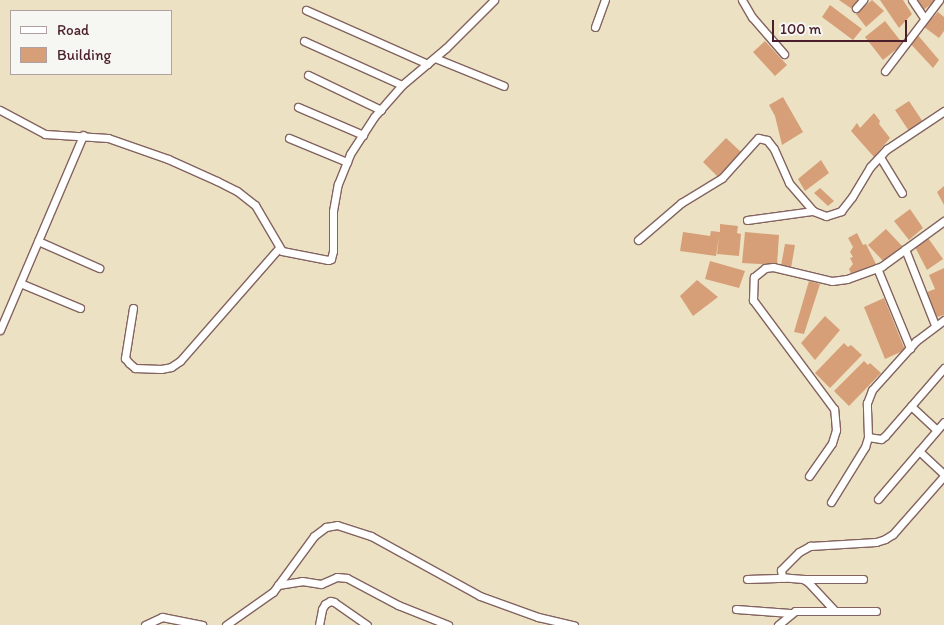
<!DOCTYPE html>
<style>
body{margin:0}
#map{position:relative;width:944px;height:625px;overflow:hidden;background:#ece1c3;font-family:Itim,sans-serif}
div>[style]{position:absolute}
.building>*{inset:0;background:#d69f78}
.roads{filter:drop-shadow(1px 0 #836360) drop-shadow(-1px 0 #836360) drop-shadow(0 1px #836360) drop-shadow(0 -1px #836360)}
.minor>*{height:7px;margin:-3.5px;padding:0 3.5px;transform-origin:3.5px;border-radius:3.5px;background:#fff}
span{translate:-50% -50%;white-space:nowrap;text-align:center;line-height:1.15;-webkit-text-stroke:4px #f6f6f2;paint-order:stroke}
.legend{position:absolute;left:10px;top:10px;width:162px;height:65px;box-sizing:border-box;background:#f6f6f2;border:1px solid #b1a0a2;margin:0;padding:6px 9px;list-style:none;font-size:15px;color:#4a1f2b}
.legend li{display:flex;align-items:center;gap:10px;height:25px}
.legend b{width:25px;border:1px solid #b1a0a2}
.scale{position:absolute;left:772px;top:20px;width:135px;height:22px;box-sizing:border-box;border:2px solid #4a1f2b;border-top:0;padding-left:6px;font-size:15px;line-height:18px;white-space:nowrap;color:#4a1f2b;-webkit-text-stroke:4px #f6f6f2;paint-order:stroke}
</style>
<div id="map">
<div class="building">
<div style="clip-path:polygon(839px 0,858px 0,852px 9px)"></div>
<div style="clip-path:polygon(872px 0,884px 11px,866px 27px,856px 14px)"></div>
<div style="clip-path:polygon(880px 0,903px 0,912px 14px,899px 28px)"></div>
<div style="clip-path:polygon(915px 0,937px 0,922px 11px)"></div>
<div style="clip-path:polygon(830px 5px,862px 29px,853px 40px,822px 17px)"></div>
<div style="clip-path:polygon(938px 12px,944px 17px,944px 31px,939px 38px,924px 27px)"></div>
<div style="clip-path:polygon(885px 21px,903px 44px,883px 60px,865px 37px)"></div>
<div style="clip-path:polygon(916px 33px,939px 60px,933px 68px,908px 41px)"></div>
<div style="clip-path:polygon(765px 41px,787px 65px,775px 76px,753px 52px)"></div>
<div style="clip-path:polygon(783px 97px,803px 132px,782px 145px,775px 116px,769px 105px)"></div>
<div style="clip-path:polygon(909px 101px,923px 122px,909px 131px,895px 110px)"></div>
<div style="clip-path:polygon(874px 113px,880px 121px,879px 124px,890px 138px,874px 157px,851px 131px,857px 123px,860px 128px)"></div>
<div style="clip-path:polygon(726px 138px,741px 152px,718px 177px,703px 162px)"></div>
<div style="clip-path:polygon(821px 160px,829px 173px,805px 191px,798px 179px)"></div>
<div style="clip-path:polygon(944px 186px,944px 205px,937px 192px)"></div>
<div style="clip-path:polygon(820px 188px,834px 201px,828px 206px,814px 193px)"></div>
<div style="clip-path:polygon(910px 209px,923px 228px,909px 240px,894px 221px)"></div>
<div style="clip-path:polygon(720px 224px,738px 226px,737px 233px,741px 234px,739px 256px,717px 254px,719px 236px,716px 256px,680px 251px,683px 232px,710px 236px,711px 231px,720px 232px)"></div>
<div style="clip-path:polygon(886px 229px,902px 246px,884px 262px,868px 245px)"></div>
<div style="clip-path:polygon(745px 232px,779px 235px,777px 265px,742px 263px)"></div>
<div style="clip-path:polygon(857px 233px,863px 245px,866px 244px,876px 264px,852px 276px,849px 269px,853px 264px,850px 258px,853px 257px,850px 252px,853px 247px,848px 238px)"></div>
<div style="clip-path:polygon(928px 238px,943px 259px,927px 270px,915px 247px)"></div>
<div style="clip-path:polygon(785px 244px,795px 245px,791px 268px,781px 266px)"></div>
<div style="clip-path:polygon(710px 261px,745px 271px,739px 288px,705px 279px)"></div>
<div style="clip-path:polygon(944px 268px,944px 315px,937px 317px,927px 292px,935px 289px,929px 275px)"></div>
<div style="clip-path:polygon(697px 280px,718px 297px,693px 316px,680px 296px)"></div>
<div style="clip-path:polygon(809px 281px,820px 284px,804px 334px,794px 332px)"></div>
<div style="clip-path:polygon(884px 298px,905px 350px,885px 359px,864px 307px)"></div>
<div style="clip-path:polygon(825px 316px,840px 330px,815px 360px,801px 343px)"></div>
<div style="clip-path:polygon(844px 343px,848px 347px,851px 345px,862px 355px,830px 388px,815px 373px)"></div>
<div style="clip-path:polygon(864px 361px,868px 365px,870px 363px,881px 373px,849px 406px,834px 391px)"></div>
</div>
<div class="roads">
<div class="minor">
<div style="left:742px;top:0;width:20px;rotate:60deg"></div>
<div style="left:752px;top:17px;width:49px;rotate:49.1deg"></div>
<div style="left:912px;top:0;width:22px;rotate:56deg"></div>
<div style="left:856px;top:8px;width:11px;rotate:-49deg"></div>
<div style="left:306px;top:10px;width:133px;rotate:23.9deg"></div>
<div style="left:595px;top:27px;width:29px;rotate:-70deg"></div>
<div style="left:304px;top:41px;width:107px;rotate:24.2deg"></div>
<div style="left:435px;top:58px;width:74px;rotate:22.1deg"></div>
<div style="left:885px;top:71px;width:89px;rotate:-52.7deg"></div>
<div style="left:308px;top:75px;width:81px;rotate:25.6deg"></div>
<div style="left:298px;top:107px;width:71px;rotate:23.3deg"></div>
<div style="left:0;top:110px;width:51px;rotate:28.1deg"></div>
<div style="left:45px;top:134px;width:63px;rotate:3.6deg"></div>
<div style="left:108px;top:138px;width:64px;rotate:19.3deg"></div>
<div style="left:168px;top:159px;width:54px;rotate:24.2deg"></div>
<div style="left:217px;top:181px;width:22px;rotate:27deg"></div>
<div style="left:237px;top:191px;width:23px;rotate:38deg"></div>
<div style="left:255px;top:205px;width:53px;rotate:59.6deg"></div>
<div style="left:282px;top:251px;width:47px;rotate:11.1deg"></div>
<div style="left:328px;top:260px;width:3px;rotate:-18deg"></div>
<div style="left:331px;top:259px;width:8px;rotate:-76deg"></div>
<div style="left:333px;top:251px;width:40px;rotate:-90deg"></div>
<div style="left:333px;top:211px;width:27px;rotate:-80deg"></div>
<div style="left:338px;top:184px;width:32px;rotate:-68deg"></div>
<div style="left:350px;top:154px;width:44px;rotate:-57deg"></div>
<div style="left:374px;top:117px;width:43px;rotate:-48.8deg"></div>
<div style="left:402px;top:85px;width:57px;rotate:-40.1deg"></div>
<div style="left:446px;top:48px;width:68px;rotate:-45deg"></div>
<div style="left:289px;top:138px;width:63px;rotate:22.5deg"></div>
<div style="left:880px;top:157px;width:42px;rotate:58.6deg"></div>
<div style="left:747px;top:220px;width:67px;rotate:-7.8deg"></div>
<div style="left:638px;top:240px;width:57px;rotate:-40.7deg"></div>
<div style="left:681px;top:203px;width:48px;rotate:-31.4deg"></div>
<div style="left:722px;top:178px;width:54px;rotate:-48deg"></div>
<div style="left:758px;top:138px;width:9px;rotate:13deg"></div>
<div style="left:767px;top:140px;width:11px;rotate:52deg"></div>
<div style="left:774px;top:149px;width:37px;rotate:66deg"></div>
<div style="left:789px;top:183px;width:37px;rotate:49deg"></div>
<div style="left:813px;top:211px;width:14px;rotate:21deg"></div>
<div style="left:826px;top:216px;width:16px;rotate:-18deg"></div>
<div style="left:841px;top:211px;width:18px;rotate:-52deg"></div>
<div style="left:852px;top:197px;width:35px;rotate:-59deg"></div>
<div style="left:870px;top:167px;width:25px;rotate:-47deg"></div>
<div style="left:887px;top:149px;width:69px;rotate:-33.7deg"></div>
<div style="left:38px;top:241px;width:67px;rotate:23.9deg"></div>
<div style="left:905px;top:249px;width:82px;rotate:68.5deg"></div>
<div style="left:877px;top:268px;width:87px;rotate:67.6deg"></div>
<div style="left:20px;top:283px;width:65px;rotate:22.6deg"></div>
<div style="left:133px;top:308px;width:51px;rotate:99.1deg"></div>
<div style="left:125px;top:358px;width:6px;rotate:51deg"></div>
<div style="left:129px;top:363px;width:8px;rotate:40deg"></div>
<div style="left:135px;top:368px;width:26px;rotate:2deg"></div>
<div style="left:161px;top:369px;width:10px;rotate:-11deg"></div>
<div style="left:171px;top:367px;width:11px;rotate:-34deg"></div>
<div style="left:180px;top:361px;width:150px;rotate:-48.8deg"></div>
<div style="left:0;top:330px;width:212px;rotate:-66.9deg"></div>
<div style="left:911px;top:406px;width:35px;rotate:43deg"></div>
<div style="left:868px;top:437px;width:13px;rotate:9deg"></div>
<div style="left:881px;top:439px;width:5px;rotate:-37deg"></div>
<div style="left:885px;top:436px;width:90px;rotate:-49.1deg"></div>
<div style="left:919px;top:451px;width:34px;rotate:43deg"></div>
<div style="left:809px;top:476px;width:40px;rotate:-55.1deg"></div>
<div style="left:832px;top:443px;width:14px;rotate:-73deg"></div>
<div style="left:836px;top:430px;width:21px;rotate:-95deg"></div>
<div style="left:834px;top:409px;width:136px;rotate:-126.6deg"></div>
<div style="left:753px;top:300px;width:23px;rotate:-88deg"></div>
<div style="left:754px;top:277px;width:14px;rotate:-39deg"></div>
<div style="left:765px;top:268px;width:8px;rotate:-7deg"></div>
<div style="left:773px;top:267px;width:61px;rotate:13.3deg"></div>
<div style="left:832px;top:281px;width:15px;rotate:-8deg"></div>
<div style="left:847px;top:279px;width:37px;rotate:-20deg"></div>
<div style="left:882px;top:266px;width:77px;rotate:-36deg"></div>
<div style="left:878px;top:499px;width:101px;rotate:-49.4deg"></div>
<div style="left:831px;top:502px;width:65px;rotate:-58.3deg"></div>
<div style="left:865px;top:447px;width:10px;rotate:-73deg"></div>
<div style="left:868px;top:437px;width:34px;rotate:-92deg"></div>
<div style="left:867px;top:403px;width:14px;rotate:-69deg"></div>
<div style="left:872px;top:390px;width:66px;rotate:-48.1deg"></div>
<div style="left:916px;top:341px;width:35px;rotate:-37deg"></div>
<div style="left:747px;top:579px;width:38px;rotate:-2deg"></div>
<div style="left:804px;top:579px;width:59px"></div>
<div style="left:278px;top:585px;width:24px;rotate:-9deg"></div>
<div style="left:302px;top:581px;width:19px;rotate:9deg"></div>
<div style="left:321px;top:584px;width:17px;rotate:-24deg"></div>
<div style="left:337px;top:577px;width:10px;rotate:6deg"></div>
<div style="left:347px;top:578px;width:58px;rotate:27.9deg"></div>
<div style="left:398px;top:605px;width:54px;rotate:21.8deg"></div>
<div style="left:736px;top:609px;width:54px;rotate:4.2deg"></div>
<div style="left:834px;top:610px;width:38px;rotate:-133deg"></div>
<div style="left:808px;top:582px;width:6px;rotate:-149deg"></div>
<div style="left:803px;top:579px;width:21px;rotate:-175deg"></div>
<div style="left:782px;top:577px;width:7px;rotate:-98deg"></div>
<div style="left:781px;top:570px;width:25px;rotate:-45deg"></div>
<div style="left:799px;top:552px;width:13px;rotate:-29deg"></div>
<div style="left:810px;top:546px;width:66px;rotate:-3.5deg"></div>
<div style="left:876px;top:542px;width:9px;rotate:-18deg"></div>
<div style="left:885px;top:539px;width:9px;rotate:-32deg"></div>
<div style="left:893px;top:534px;width:77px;rotate:-48.7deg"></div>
<div style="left:145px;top:625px;width:19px;rotate:-25deg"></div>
<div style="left:162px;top:617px;width:41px;rotate:11.3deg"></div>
<div style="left:226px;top:625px;width:57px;rotate:-35.1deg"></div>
<div style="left:273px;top:592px;width:69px;rotate:-53.8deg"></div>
<div style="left:314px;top:536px;width:15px;rotate:-37deg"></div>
<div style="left:326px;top:527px;width:11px;rotate:-10deg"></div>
<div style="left:337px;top:525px;width:36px;rotate:18deg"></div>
<div style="left:371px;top:536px;width:124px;rotate:28.8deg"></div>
<div style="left:480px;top:596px;width:62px;rotate:19.9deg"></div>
<div style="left:538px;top:617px;width:37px;rotate:13deg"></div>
<div style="left:319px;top:625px;width:16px;rotate:-79deg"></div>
<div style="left:322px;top:609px;width:6px;rotate:-59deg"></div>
<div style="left:325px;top:604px;width:6px;rotate:-31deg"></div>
<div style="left:330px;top:601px;width:4px;rotate:14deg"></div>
<div style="left:334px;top:602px;width:40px;rotate:34.9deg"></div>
<div style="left:778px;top:625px;width:22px;rotate:-39deg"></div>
<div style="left:795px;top:611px;width:81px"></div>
</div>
</div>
<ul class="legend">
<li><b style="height:6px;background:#fff"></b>Road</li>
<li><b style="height:14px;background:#d69f78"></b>Building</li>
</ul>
<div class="scale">100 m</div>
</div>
